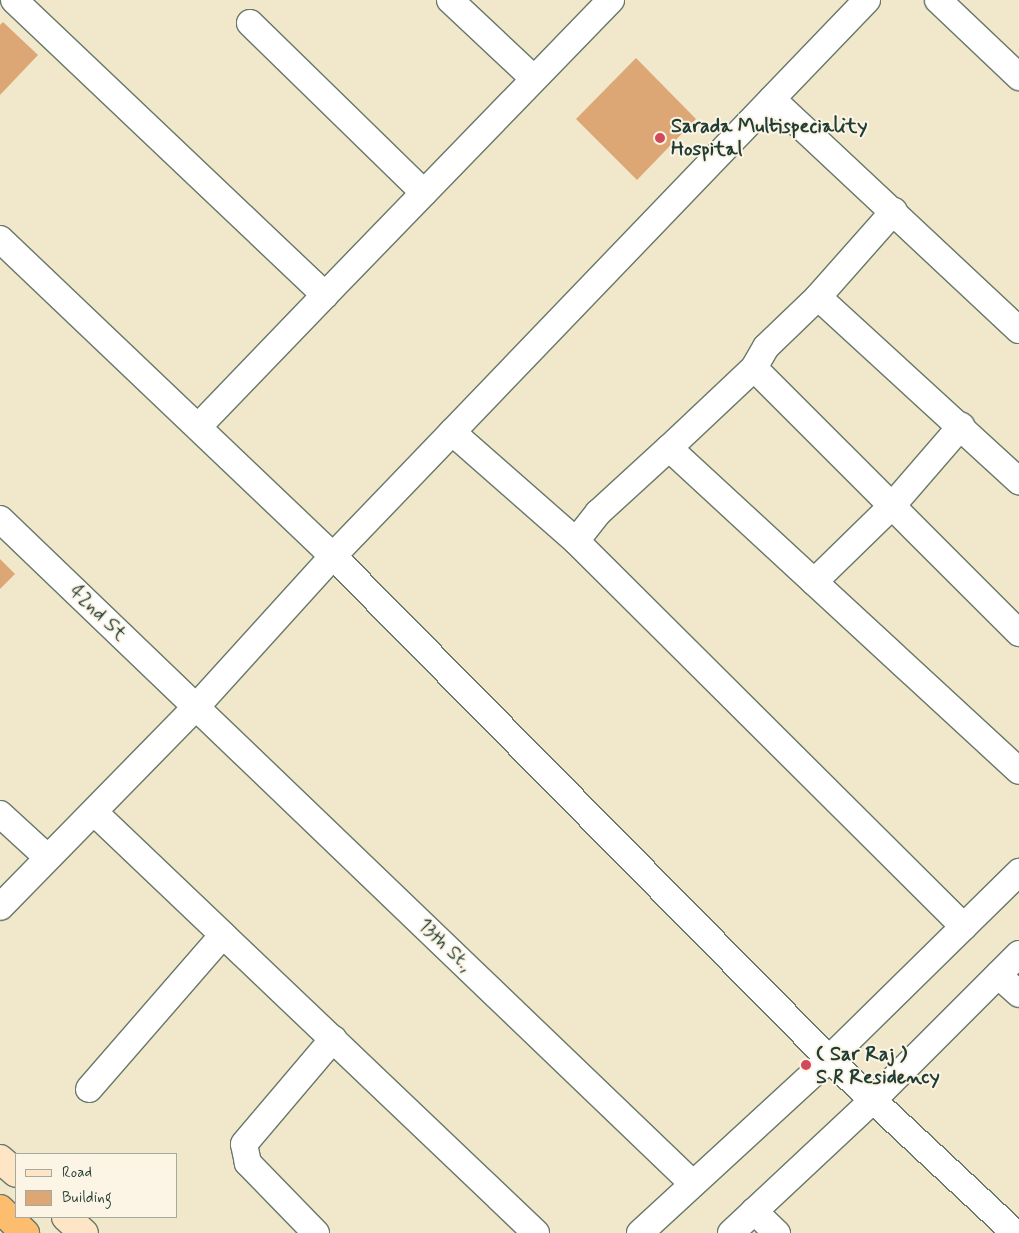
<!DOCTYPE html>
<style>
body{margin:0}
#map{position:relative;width:1019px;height:1233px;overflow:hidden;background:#f1e8cc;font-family:Mynerve,sans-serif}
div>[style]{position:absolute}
.building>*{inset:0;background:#dda675}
.roads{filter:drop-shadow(1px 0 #687969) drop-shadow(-1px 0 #687969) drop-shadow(0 1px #687969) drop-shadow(0 -1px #687969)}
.street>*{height:26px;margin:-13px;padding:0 13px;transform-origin:13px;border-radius:13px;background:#fff}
.secondary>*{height:28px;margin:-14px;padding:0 14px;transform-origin:14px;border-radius:14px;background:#fee5c5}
.highway>*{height:28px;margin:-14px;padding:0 14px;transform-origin:14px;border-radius:14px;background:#fcbd6f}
.dots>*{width:14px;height:14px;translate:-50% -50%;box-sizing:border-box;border:2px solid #fcf5e5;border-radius:50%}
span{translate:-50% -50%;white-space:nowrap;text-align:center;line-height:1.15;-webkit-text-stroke:4px #fcf5e5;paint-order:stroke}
.poi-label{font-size:20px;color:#1f3d34;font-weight:700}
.left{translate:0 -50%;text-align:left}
.street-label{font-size:20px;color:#1f3d34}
.legend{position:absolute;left:15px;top:1153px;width:162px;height:65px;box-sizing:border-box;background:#fcf5e5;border:1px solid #a4ab9e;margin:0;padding:6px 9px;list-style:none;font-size:15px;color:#1f3d34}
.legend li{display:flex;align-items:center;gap:10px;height:25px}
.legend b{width:25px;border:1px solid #a4ab9e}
</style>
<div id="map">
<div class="building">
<div style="clip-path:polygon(3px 22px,38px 55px,0 95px,0 25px)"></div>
<div style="clip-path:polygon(636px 58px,696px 119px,637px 180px,576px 119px)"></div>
<div style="clip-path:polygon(0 559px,15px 574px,0 589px)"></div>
</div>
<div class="roads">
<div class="street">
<div style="left:14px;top:0;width:429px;rotate:43.5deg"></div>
<div style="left:325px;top:295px;width:411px;rotate:-45.9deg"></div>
<div style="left:450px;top:0;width:115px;rotate:43.2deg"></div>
<div style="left:867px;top:0;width:771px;rotate:133.84deg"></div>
<div style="left:333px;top:556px;width:706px;rotate:45.4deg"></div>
<div style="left:829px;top:1059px;width:255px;rotate:43.1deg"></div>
<div style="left:938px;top:0;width:112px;rotate:43.5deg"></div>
<div style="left:250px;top:23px;width:243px;rotate:44.3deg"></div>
<div style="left:772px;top:99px;width:338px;rotate:43.1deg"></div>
<div style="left:894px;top:211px;width:115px;rotate:131.5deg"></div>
<div style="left:818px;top:297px;width:72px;rotate:136.1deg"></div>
<div style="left:766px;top:347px;width:24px;rotate:120deg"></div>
<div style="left:754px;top:368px;width:117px;rotate:136.7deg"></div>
<div style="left:669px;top:448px;width:476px;rotate:42.7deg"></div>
<div style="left:0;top:239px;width:460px;rotate:43.6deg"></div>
<div style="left:333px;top:556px;width:202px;rotate:132.2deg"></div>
<div style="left:197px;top:706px;width:281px;rotate:134.4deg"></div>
<div style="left:818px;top:297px;width:273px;rotate:42.5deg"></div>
<div style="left:754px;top:368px;width:375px;rotate:45deg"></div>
<div style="left:198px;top:427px;width:183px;rotate:-46.1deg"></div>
<div style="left:452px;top:432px;width:165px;rotate:41.3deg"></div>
<div style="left:576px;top:541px;width:547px;rotate:44.85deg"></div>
<div style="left:0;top:519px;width:960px;rotate:43.82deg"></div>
<div style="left:576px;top:541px;width:36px;rotate:-52deg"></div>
<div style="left:598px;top:513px;width:96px;rotate:-42.5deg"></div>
<div style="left:814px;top:582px;width:109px;rotate:-44.3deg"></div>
<div style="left:892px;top:506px;width:106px;rotate:-49.2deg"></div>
<div style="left:95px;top:813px;width:609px;rotate:43.6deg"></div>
<div style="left:0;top:814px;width:64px;rotate:42.5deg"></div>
<div style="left:998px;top:975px;width:28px;rotate:42deg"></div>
<div style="left:89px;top:1089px;width:204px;rotate:-49deg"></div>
<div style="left:754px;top:1211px;width:32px;rotate:44deg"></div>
<div style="left:316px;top:1233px;width:98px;rotate:-134.2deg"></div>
<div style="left:248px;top:1163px;width:19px;rotate:-102deg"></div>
<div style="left:244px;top:1144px;width:138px;rotate:-49.7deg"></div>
<div style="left:640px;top:1233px;width:257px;rotate:-42.6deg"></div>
<div style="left:829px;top:1059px;width:267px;rotate:-44.5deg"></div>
<div style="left:731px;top:1233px;width:196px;rotate:-43.1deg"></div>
<div style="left:874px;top:1099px;width:205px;rotate:-45deg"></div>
</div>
<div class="secondary">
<div style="left:0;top:1159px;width:21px;rotate:41deg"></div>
<div style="left:66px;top:1217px;width:24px;rotate:42deg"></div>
</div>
<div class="highway">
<div style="left:0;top:1209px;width:35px;rotate:44deg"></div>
</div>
</div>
<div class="dots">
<div style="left:660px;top:138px;background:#d1495b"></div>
<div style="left:806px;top:1065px;background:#d1495b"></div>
</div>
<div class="poi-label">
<span class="left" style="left:671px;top:138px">Sarada Multispeciality<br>Hospital</span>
<span class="left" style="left:816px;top:1066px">( Sar Raj )<br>S R Residency</span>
</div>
<div class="street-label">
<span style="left:98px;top:613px;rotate:44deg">42nd St</span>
<span style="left:445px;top:945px;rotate:44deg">13th St.,</span>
</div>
<ul class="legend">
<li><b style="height:6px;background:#fee5c5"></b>Road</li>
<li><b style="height:14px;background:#dda675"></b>Building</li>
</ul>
</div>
